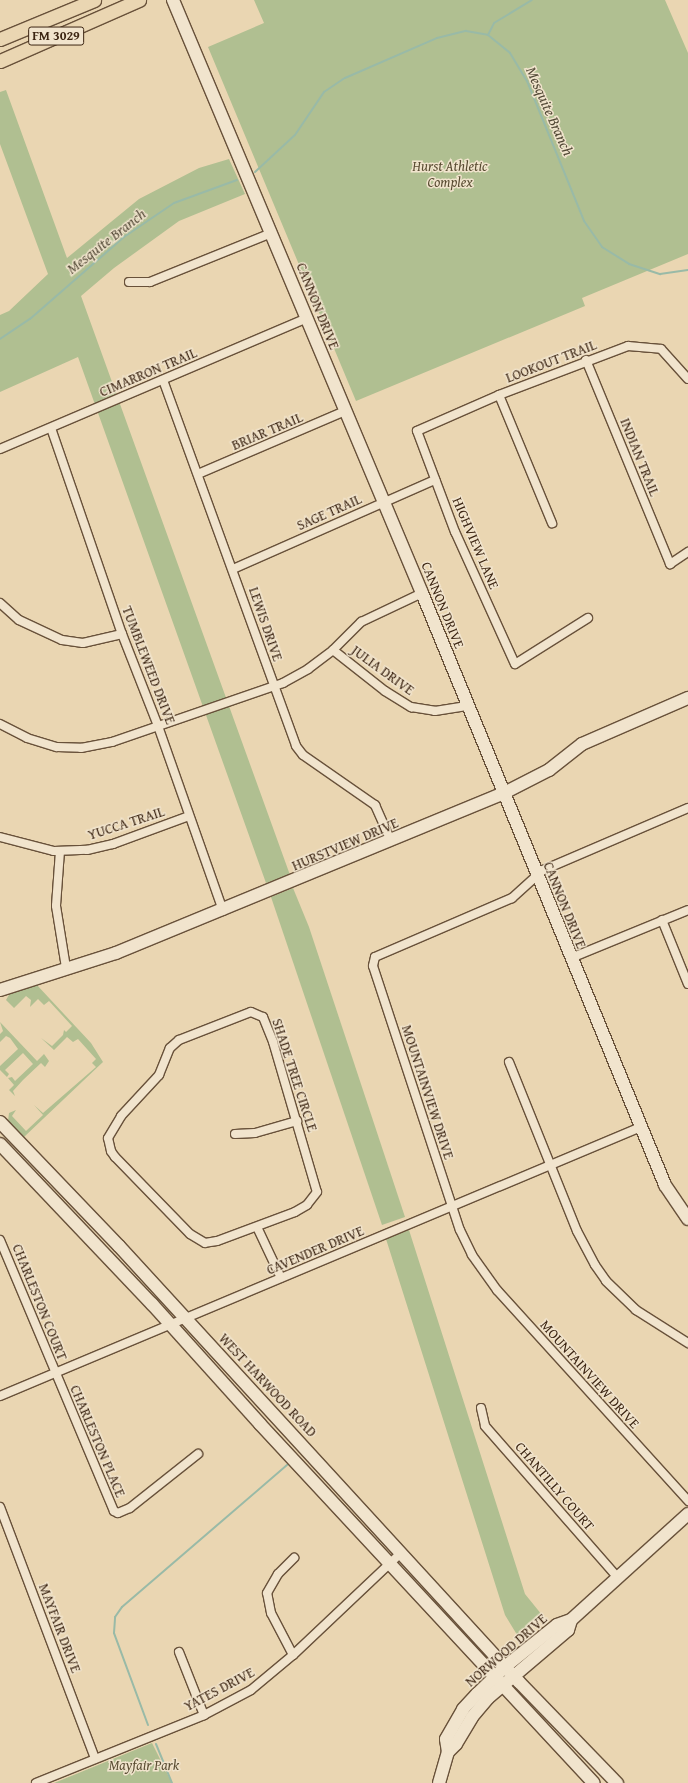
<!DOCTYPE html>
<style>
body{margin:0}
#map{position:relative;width:688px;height:1783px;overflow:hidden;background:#ead6b2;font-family:"Gentium Book Plus",serif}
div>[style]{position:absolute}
.green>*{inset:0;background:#b0bf91}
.stream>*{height:2px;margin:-1px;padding:0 1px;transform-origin:1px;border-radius:1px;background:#99baa7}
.roads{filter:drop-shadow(1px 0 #68513a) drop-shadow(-1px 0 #68513a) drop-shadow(0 1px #68513a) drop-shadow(0 -1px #68513a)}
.street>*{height:8px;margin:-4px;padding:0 4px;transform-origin:4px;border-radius:4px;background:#f1e4cd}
.secondary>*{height:12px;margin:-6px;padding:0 6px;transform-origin:6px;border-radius:6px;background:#f1e4cd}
.primary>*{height:13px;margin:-6.5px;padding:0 6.5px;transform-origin:6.5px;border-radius:6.5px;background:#ead6b2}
span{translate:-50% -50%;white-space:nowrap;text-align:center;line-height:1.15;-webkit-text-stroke:3px #f1e4cd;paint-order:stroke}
.shield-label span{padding:1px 3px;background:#f1e4cd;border:1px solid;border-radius:3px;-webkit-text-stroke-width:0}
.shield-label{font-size:13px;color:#3c2512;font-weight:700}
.park-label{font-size:14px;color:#594c32;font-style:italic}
.street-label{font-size:14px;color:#3c2512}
.water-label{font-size:15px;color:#534a37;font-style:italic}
</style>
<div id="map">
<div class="green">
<div style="clip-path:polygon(254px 0,665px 0,688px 53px,688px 254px,582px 298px,585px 306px,356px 401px,208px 47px,264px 23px)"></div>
<div style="clip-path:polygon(6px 90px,67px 258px,139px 199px,199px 168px,229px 159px,245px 194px,179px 221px,114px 268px,81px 296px,290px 875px,266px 883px,78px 357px,0 392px,0 315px,9px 311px,48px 274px,0 144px,0 92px)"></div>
<div style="clip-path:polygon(293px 888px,309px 927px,405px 1217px,382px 1225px,271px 897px)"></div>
<div style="clip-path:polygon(36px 984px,91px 1043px,103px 1062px,24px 1137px,8px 1121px,9px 1113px,16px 1110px,12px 1116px,26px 1131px,43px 1115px,34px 1105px,43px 1113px,96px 1067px,92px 1063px,96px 1059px,78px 1039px,73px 1042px,67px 1037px,54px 1050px,41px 1038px,52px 1046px,63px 1035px,64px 1030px,66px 1032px,72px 1026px,49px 1001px,44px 1005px,38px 999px,30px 1007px,31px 1000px,26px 996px,14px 1008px,6px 1000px,10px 993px)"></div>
<div style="clip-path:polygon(0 1022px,37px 1061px,44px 1054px,49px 1061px,45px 1067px,41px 1063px,23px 1080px,13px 1091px,15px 1096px,9px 1090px,14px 1085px,8px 1078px,12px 1077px,15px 1081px,33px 1064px,23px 1053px,5px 1070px,9px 1074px,7px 1077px,0 1070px,0 1066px,18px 1049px,10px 1038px,6px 1036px,0 1042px,0 1034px,3px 1031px)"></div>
<div style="clip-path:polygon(409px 1230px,525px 1594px,542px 1615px,519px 1638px,505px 1615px,386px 1239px)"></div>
<div style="clip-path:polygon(152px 1743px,172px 1783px,54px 1783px,59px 1781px)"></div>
</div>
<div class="stream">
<div style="left:488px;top:35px;width:13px;rotate:-63deg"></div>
<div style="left:494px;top:23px;width:44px;rotate:-31.2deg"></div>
<div style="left:255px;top:172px;width:54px;rotate:-42.8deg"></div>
<div style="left:295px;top:135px;width:52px;rotate:-56deg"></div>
<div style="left:324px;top:92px;width:25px;rotate:-34deg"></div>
<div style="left:345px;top:78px;width:100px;rotate:-23.5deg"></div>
<div style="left:437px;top:38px;width:30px;rotate:-14deg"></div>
<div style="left:466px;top:31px;width:22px;rotate:10deg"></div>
<div style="left:488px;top:35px;width:28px;rotate:39deg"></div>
<div style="left:510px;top:53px;width:33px;rotate:59deg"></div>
<div style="left:527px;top:81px;width:151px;rotate:67.8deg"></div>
<div style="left:584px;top:221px;width:32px;rotate:55deg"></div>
<div style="left:602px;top:247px;width:32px;rotate:32deg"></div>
<div style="left:629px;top:264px;width:33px;rotate:18deg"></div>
<div style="left:660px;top:274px;width:28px;rotate:-8deg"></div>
<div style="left:0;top:339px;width:36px;rotate:-34deg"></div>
<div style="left:30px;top:319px;width:125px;rotate:-41.1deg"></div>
<div style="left:124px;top:237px;width:60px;rotate:-34.2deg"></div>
<div style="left:174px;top:203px;width:67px;rotate:-20.1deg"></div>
<div style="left:148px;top:1725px;width:98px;rotate:-110.3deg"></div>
<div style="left:114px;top:1633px;width:16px;rotate:-86deg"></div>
<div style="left:115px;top:1617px;width:12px;rotate:-55deg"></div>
<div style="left:122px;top:1607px;width:218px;rotate:-40.7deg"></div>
<div style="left:156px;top:1744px;width:42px;rotate:67.7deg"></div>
</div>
<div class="roads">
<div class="street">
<div style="left:129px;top:282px;width:21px"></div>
<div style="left:150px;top:282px;width:131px;rotate:-22deg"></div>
<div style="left:586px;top:360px;width:221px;rotate:67.6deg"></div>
<div style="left:670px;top:564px;width:22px;rotate:-34deg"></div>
<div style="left:163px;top:380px;width:389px;rotate:70deg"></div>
<div style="left:296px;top:746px;width:11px;rotate:52deg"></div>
<div style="left:303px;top:755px;width:88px;rotate:34.8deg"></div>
<div style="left:375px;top:805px;width:39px;rotate:66deg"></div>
<div style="left:499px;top:395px;width:139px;rotate:67.5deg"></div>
<div style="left:51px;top:428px;width:218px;rotate:71deg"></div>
<div style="left:122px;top:634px;width:99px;rotate:68.6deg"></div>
<div style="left:158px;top:726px;width:196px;rotate:70.6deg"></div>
<div style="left:0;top:449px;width:334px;rotate:-23.1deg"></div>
<div style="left:198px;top:474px;width:160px;rotate:-23.2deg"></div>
<div style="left:233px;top:569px;width:221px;rotate:-23.8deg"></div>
<div style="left:0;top:603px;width:25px;rotate:42deg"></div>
<div style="left:19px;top:620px;width:47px;rotate:24.9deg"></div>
<div style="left:62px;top:640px;width:21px;rotate:8deg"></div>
<div style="left:83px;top:643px;width:40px;rotate:-13deg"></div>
<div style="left:588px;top:618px;width:86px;rotate:147.8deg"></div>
<div style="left:515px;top:664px;width:145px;rotate:-114.4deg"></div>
<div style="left:455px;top:532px;width:108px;rotate:-110.6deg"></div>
<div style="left:417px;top:431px;width:90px;rotate:-23.7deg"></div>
<div style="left:499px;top:395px;width:138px;rotate:-20.8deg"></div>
<div style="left:628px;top:346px;width:33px;rotate:5deg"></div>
<div style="left:661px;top:349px;width:40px;rotate:48deg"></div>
<div style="left:333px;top:650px;width:66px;rotate:38.3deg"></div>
<div style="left:385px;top:691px;width:31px;rotate:32deg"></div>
<div style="left:411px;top:707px;width:24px;rotate:9deg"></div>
<div style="left:435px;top:711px;width:32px;rotate:-9deg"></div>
<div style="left:0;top:724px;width:30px;rotate:27deg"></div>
<div style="left:27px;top:738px;width:31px;rotate:17deg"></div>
<div style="left:57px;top:747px;width:24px;rotate:2deg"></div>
<div style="left:81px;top:748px;width:32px;rotate:-11deg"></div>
<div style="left:112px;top:742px;width:181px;rotate:-19deg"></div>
<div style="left:283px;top:683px;width:29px;rotate:-29deg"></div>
<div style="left:308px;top:669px;width:31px;rotate:-37deg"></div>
<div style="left:333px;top:650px;width:40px;rotate:-45deg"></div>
<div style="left:361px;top:622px;width:68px;rotate:-25.4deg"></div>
<div style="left:688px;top:808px;width:158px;rotate:156.8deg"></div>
<div style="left:543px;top:870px;width:42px;rotate:137.9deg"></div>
<div style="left:512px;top:898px;width:149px;rotate:156.7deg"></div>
<div style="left:375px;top:957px;width:9px;rotate:103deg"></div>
<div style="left:373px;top:966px;width:278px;rotate:71.8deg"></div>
<div style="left:460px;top:1230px;width:28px;rotate:64deg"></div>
<div style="left:472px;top:1255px;width:43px;rotate:54.5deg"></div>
<div style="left:497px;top:1290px;width:285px;rotate:47.8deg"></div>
<div style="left:0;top:837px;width:56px;rotate:14.5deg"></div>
<div style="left:54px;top:851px;width:33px;rotate:-2deg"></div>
<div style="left:87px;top:850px;width:27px;rotate:-13deg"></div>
<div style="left:113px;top:844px;width:81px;rotate:-20.2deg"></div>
<div style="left:60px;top:851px;width:55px;rotate:94.2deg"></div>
<div style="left:56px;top:906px;width:63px;rotate:80.8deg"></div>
<div style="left:662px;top:920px;width:69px;rotate:67.9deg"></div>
<div style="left:571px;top:958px;width:126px;rotate:-22.3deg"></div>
<div style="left:251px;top:1012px;width:13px;rotate:23deg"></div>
<div style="left:263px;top:1017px;width:27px;rotate:68deg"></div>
<div style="left:273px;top:1042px;width:156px;rotate:73.7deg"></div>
<div style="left:317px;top:1192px;width:16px;rotate:128deg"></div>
<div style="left:307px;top:1205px;width:14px;rotate:150deg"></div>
<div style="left:295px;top:1212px;width:83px;rotate:159.6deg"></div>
<div style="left:217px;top:1241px;width:12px;rotate:171deg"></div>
<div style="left:205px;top:1243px;width:17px;rotate:-149deg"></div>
<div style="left:190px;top:1234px;width:107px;rotate:-134.2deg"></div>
<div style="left:115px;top:1157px;width:7px;rotate:-124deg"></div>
<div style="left:111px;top:1151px;width:13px;rotate:-103deg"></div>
<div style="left:108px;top:1138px;width:26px;rotate:-59deg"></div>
<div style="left:121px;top:1116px;width:56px;rotate:-47.2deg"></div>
<div style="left:159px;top:1075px;width:29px;rotate:-68deg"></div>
<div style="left:170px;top:1048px;width:12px;rotate:-42deg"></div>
<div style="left:179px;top:1040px;width:77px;rotate:-21.3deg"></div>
<div style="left:509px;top:1062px;width:182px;rotate:68.1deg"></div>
<div style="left:577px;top:1231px;width:38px;rotate:62deg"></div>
<div style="left:595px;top:1265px;width:19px;rotate:55deg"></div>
<div style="left:606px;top:1281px;width:42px;rotate:44deg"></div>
<div style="left:636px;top:1310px;width:62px;rotate:32.4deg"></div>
<div style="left:235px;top:1134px;width:20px;rotate:-3deg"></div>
<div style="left:255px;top:1133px;width:44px;rotate:-15.9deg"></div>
<div style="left:257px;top:1227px;width:56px;rotate:64.8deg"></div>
<div style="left:0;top:1240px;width:294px;rotate:67.2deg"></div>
<div style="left:114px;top:1511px;width:4px;rotate:27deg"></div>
<div style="left:118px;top:1513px;width:13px;rotate:-23deg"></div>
<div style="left:130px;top:1508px;width:87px;rotate:-38.5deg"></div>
<div style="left:0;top:1396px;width:695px;rotate:-22.77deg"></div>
<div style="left:481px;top:1408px;width:18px;rotate:77deg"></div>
<div style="left:485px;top:1426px;width:201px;rotate:48.8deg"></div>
<div style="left:0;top:1507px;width:269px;rotate:69.3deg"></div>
<div style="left:179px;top:1652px;width:68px;rotate:68.4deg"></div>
<div style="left:293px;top:1655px;width:47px;rotate:-117.6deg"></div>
<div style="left:271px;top:1613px;width:20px;rotate:-101deg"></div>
<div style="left:267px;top:1593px;width:22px;rotate:-60deg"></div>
<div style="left:278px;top:1574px;width:23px;rotate:-45deg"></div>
<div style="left:36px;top:1783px;width:181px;rotate:-22deg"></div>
<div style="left:204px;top:1715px;width:53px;rotate:-28deg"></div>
<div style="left:251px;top:1690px;width:55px;rotate:-39.8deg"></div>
<div style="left:293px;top:1655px;width:149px;rotate:-43.4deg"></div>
</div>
<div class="secondary">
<div style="left:173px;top:0;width:643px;rotate:67.22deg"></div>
<div style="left:422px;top:593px;width:640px;rotate:67.68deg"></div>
<div style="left:665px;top:1185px;width:41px;rotate:55.9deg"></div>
<div style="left:0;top:990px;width:122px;rotate:-17.7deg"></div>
<div style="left:116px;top:953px;width:420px;rotate:-22.4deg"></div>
<div style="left:504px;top:793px;width:51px;rotate:-27.1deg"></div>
<div style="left:549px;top:770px;width:42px;rotate:-38.2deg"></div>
<div style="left:582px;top:744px;width:116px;rotate:-23.5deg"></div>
<div style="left:0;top:1122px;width:172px;rotate:46.2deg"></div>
<div style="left:119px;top:1246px;width:592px;rotate:47.47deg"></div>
<div style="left:519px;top:1682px;width:141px;rotate:45.9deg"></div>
<div style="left:0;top:1144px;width:221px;rotate:46.5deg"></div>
<div style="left:152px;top:1304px;width:161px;rotate:48deg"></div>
<div style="left:260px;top:1424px;width:490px;rotate:47.1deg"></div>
<div style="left:448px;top:1752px;width:13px;rotate:-99deg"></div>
<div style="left:446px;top:1739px;width:34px;rotate:-60deg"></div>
<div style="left:463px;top:1709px;width:21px;rotate:-47deg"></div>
<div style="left:477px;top:1694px;width:40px;rotate:-44deg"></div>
<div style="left:506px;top:1666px;width:65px;rotate:-38.8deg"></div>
<div style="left:557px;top:1625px;width:15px;rotate:-20deg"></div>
<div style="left:571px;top:1620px;width:158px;rotate:-42.2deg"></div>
<div style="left:439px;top:1783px;width:32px;rotate:-74deg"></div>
<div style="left:448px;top:1752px;width:11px;rotate:-45deg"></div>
<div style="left:456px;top:1744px;width:31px;rotate:-59deg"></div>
<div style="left:472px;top:1717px;width:25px;rotate:-50deg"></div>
<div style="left:488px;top:1698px;width:105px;rotate:-40.4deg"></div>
<div style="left:568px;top:1630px;width:10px;rotate:-73deg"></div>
</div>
<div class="primary">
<div style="left:0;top:39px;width:102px;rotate:-22.5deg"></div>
<div style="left:0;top:61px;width:152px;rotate:-23.7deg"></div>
</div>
</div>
<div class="shield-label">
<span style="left:56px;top:36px">FM 3029</span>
</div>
<div class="park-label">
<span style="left:450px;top:174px">Hurst Athletic<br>Complex</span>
<span style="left:144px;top:1765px">Mayfair Park</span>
</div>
<div class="street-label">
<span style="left:318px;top:306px;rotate:68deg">CANNON DRIVE</span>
<span style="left:551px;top:361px;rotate:-21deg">LOOKOUT TRAIL</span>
<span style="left:148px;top:372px;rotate:-23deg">CIMARRON TRAIL</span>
<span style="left:267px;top:431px;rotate:-23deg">BRIAR TRAIL</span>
<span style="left:640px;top:457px;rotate:68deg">INDIAN TRAIL</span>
<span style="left:329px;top:512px;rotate:-24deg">SAGE TRAIL</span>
<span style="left:476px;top:543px;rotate:67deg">HIGHVIEW LANE</span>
<span style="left:443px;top:605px;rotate:68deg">CANNON DRIVE</span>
<span style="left:266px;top:624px;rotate:71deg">LEWIS DRIVE</span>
<span style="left:149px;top:665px;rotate:69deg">TUMBLEWEED DRIVE</span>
<span style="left:383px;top:670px;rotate:36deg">JULIA DRIVE</span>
<span style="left:126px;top:823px;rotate:-18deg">YUCCA TRAIL</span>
<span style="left:345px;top:844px;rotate:-23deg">HURSTVIEW DRIVE</span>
<span style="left:565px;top:905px;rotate:68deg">CANNON DRIVE</span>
<span style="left:295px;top:1075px;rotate:72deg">SHADE TREE CIRCLE</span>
<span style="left:428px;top:1092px;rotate:72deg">MOUNTAINVIEW DRIVE</span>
<span style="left:315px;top:1250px;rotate:-23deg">CAVENDER DRIVE</span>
<span style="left:40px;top:1302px;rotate:68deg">CHARLESTON COURT</span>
<span style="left:590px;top:1374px;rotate:48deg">MOUNTAINVIEW DRIVE</span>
<span style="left:268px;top:1385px;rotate:47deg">WEST HARWOOD ROAD</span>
<span style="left:98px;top:1441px;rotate:67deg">CHARLESTON PLACE</span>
<span style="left:555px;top:1486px;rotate:49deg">CHANTILLY COURT</span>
<span style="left:60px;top:1628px;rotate:69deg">MAYFAIR DRIVE</span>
<span style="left:506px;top:1650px;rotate:-41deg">NORWOOD DRIVE</span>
<span style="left:219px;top:1689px;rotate:-28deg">YATES DRIVE</span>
</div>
<div class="water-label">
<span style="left:550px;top:111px;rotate:66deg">Mesquite Branch</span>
<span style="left:106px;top:241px;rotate:-38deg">Mesquite Branch</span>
</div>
</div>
